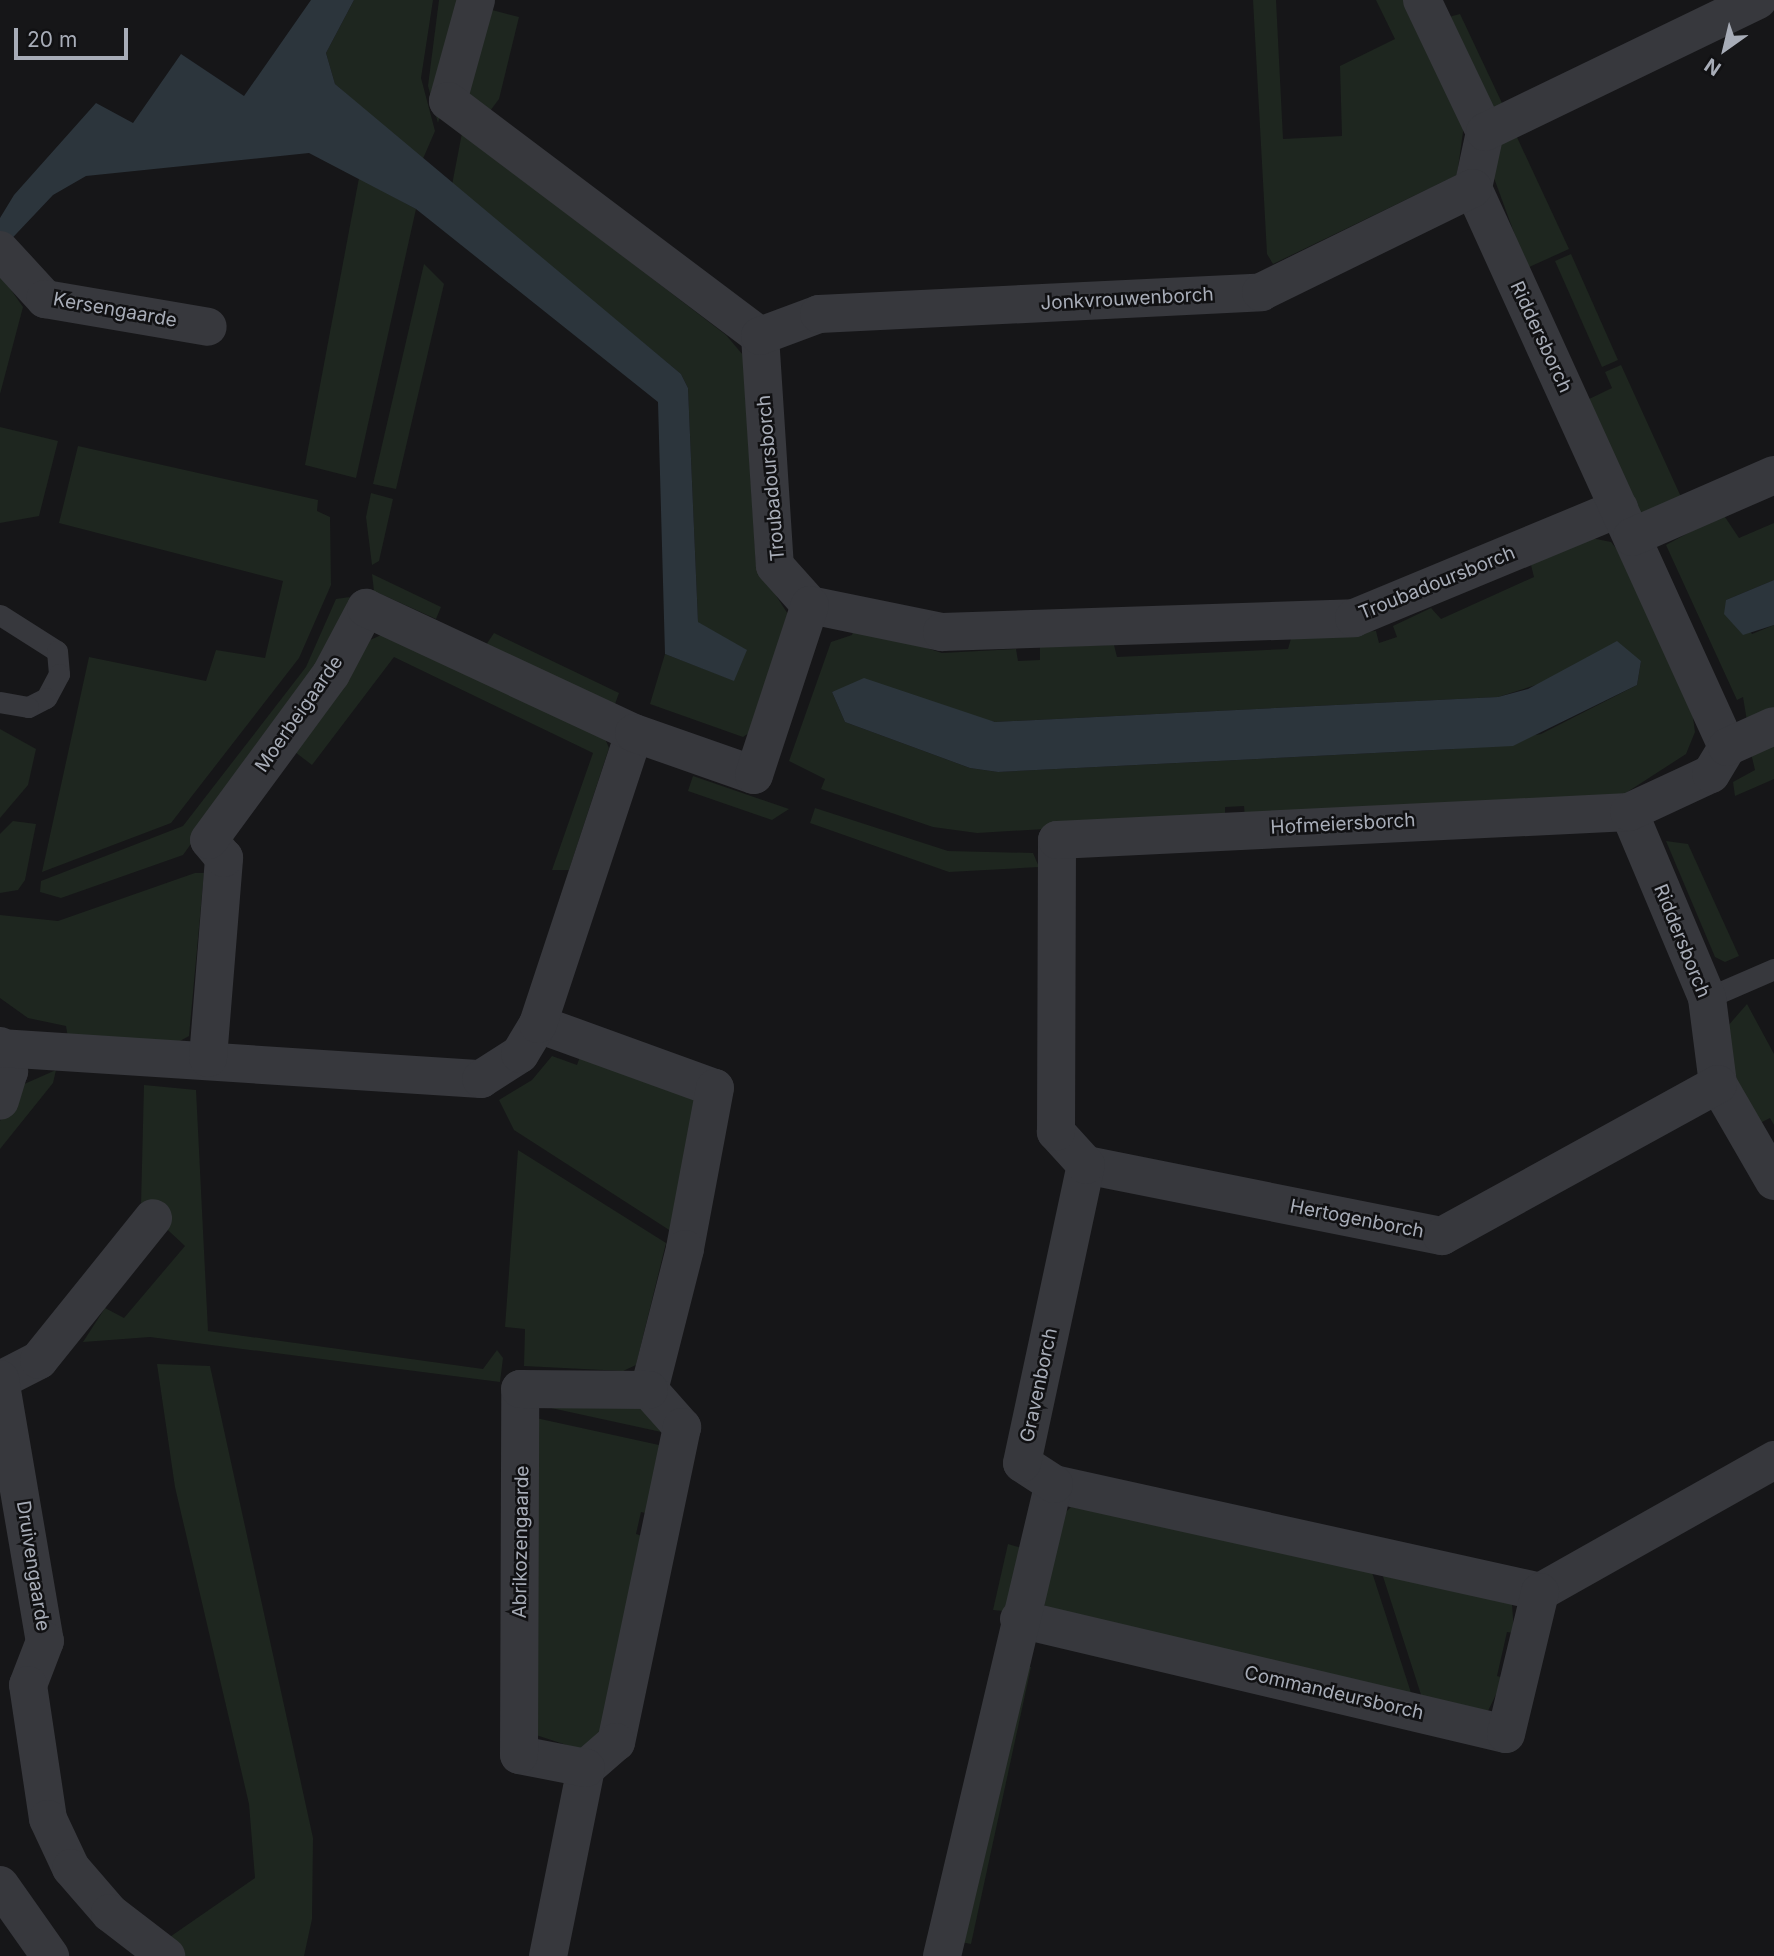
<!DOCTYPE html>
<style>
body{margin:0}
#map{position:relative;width:1774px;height:1956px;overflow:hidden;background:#161618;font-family:Inter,sans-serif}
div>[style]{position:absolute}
.green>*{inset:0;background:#1e261f}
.water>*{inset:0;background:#2c353c}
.lane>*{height:21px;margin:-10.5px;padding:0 10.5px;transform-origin:10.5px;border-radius:10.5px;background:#37383d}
.street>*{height:38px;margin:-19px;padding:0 19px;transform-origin:19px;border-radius:19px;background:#37383d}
span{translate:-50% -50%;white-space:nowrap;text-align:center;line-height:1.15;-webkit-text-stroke:5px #111113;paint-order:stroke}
.street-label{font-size:19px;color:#a8adb8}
.north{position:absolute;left:1690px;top:14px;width:70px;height:70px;-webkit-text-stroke:5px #111113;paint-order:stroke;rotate:214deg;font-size:19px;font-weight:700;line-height:28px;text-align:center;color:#a8adb8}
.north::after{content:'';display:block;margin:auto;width:24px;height:32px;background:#a8adb8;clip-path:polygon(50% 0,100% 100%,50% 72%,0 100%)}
.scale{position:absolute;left:14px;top:28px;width:114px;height:32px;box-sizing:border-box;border:4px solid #a8adb8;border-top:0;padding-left:9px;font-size:21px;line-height:24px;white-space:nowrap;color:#a8adb8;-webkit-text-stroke:5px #111113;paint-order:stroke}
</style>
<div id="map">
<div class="green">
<div style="clip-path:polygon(354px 0,433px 0,421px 78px,435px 131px,422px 161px,335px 84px,326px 53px)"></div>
<div style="clip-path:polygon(439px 0,468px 0,438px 123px,428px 86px)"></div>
<div style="clip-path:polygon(1253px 0,1276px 0,1283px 139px,1342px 136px,1340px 66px,1395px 39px,1376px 0,1408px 0,1464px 125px,1457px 175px,1273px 264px,1267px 254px)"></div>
<div style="clip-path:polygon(492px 10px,519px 17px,499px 99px,484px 119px,468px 91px)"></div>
<div style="clip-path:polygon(1460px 14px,1502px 103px,1492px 113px,1445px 18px)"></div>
<div style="clip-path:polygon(462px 133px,726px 335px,743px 355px,756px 564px,791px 619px,752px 731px,743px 737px,650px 704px,665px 654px,733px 680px,698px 622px,688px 388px,681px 374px,452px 185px)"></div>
<div style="clip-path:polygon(1515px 133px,1569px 249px,1527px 268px,1494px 178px,1499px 145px)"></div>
<div style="clip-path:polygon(359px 178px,416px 209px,356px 478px,305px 465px)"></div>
<div style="clip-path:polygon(1571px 254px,1618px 360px,1602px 367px,1555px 261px)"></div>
<div style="clip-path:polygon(424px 264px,444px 284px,396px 489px,373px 484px)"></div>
<div style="clip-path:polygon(0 274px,23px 307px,0 394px)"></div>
<div style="clip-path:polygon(1621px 365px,1681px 497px,1641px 518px,1587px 400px,1612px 388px,1605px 372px)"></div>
<div style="clip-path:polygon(0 427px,58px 441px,39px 516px,0 523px)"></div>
<div style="clip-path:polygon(78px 446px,318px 500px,317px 511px,330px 517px,331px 585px,299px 658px,171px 823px,42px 872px,89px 657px,206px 681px,216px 650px,265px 658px,283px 581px,59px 523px)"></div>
<div style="clip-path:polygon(371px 493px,393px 499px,379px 561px,372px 565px,366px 517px)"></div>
<div style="clip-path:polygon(1723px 514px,1739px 538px,1774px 523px,1774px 580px,1726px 600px,1752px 634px,1774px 625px,1774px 709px,1747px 721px,1743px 697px,1737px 700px,1666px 545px)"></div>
<div style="clip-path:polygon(evenodd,1586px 537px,1611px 542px,1620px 553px,1692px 710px,1695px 732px,1686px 754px,1621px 796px,1245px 817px,1244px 806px,1225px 807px,1225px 818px,977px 833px,933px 827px,821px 789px,825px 779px,789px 761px,831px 642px,852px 635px,855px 625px,942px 653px,1016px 649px,1018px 661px,1040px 660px,1040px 647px,1114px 645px,1117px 657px,1288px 649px,1292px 635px,1376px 631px,1379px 643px,1397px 637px,1393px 626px,1431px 608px,1441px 619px,1534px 577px,1531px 565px,1586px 537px,1631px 655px,1641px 661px,1637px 685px,1541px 734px,1454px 749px,998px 772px,970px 768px,845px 722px,832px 692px,848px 688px,995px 722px,1498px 697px,1631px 655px)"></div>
<div style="clip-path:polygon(372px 574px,441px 607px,436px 619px,374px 591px)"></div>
<div style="clip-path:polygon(350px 597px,344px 630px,183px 855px,61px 898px,40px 892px,41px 881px,183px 826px,306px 667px,336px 599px)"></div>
<div style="clip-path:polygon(494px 633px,619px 693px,612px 712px,486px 645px)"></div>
<div style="clip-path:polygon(381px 635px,604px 736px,609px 748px,569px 870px,552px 870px,593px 753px,394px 657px,312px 765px,295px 752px,368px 641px)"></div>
<div style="clip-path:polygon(0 729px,36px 749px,28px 785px,0 818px)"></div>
<div style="clip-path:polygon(1774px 737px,1774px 779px,1735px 796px,1733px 782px,1755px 770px,1751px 753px)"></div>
<div style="clip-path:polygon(693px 776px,789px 809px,772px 820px,688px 791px)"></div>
<div style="clip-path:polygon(815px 808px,948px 851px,1033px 853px,1039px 867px,949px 872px,810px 823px)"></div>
<div style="clip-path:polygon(13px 821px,36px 824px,25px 880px,18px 890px,0 893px,0 834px)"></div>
<div style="clip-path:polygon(1666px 841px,1688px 844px,1739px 956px,1725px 962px,1715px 957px)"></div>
<div style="clip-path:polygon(195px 873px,204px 873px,189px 1036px,178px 1042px,68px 1038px,66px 1026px,28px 1018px,0 998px,0 915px,58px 921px)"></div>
<div style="clip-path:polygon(1747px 1004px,1774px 1054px,1774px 1125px,1770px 1118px,1760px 1123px,1732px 1072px,1727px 1027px)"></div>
<div style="clip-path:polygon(582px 1051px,693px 1098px,699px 1118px,677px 1235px,514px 1130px,499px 1100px,532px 1080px,552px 1056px,577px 1065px)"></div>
<div style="clip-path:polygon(56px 1070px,53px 1083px,0 1149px,0 1121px,22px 1085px)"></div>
<div style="clip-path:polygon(144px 1085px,196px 1090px,208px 1331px,483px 1369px,497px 1350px,503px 1358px,500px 1382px,150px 1337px,83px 1342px,105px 1308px,124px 1318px,185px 1246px,141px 1205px)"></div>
<div style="clip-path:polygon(518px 1150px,666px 1243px,636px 1365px,623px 1371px,524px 1366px,525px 1329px,505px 1327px)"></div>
<div style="clip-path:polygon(157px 1364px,210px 1366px,313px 1838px,312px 1919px,304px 1956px,185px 1956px,164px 1941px,255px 1878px,249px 1804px,175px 1487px)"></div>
<div style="clip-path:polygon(640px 1402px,666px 1433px,542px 1406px)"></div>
<div style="clip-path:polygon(536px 1418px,668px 1447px,654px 1515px,641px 1512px,636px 1534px,649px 1538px,604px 1735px,585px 1751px,536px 1735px)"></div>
<div style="clip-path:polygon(1071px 1507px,1369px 1563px,1414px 1702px,1052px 1615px,1044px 1604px,1060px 1518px)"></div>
<div style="clip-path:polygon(1008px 1544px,1025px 1549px,1012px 1601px,1003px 1611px,993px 1610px)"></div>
<div style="clip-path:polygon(1379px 1564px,1512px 1604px,1514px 1633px,1507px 1632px,1497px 1676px,1504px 1678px,1488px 1711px,1424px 1704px)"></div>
<div style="clip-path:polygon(1019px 1665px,1031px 1667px,971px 1944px,956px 1941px)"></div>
</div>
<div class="water">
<div style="clip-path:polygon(311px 0,354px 0,326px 53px,335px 84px,681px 374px,688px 388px,698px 622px,747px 650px,734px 681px,665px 654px,658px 402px,416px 209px,309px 153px,86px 176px,53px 195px,0 251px,0 218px,14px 195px,96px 103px,133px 123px,181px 54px,244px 96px)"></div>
<div style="clip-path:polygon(1774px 580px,1774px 625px,1743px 635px,1724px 614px,1726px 600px)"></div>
<div style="clip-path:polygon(1617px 641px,1641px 661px,1637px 685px,1513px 746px,998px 772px,970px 768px,845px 722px,832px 692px,864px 678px,995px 722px,1498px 697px,1528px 689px)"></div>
</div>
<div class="lane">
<div style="left:0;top:615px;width:67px;rotate:32.3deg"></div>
<div style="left:57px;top:651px;width:23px;rotate:85deg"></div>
<div style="left:59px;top:674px;width:27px;rotate:118deg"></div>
<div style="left:46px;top:698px;width:20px;rotate:153deg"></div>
<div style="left:28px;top:707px;width:28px;rotate:-170deg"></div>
<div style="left:1707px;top:998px;width:73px;rotate:-23.4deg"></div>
</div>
<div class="street">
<div style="left:476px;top:0;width:105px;rotate:105.5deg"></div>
<div style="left:448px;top:101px;width:391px;rotate:37deg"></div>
<div style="left:760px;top:336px;width:230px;rotate:86.3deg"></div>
<div style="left:775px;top:566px;width:52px;rotate:48.1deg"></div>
<div style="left:810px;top:605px;width:135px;rotate:11.6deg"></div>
<div style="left:942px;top:632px;width:412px;rotate:-1.9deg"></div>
<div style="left:1354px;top:618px;width:287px;rotate:-22.5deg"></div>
<div style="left:1422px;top:0;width:146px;rotate:64.5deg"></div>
<div style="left:1485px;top:132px;width:57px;rotate:102.1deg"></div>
<div style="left:1473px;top:188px;width:614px;rotate:65.56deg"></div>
<div style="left:1485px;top:132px;width:303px;rotate:-25.8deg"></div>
<div style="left:0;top:250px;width:67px;rotate:47.4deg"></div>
<div style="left:45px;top:299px;width:165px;rotate:9.7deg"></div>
<div style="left:760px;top:336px;width:63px;rotate:-20.4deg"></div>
<div style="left:819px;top:314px;width:443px;rotate:-2.8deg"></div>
<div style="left:1261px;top:292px;width:236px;rotate:-26.1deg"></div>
<div style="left:1632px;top:537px;width:155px;rotate:-23.6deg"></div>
<div style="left:1629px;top:812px;width:202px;rotate:67.2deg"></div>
<div style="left:1707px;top:998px;width:87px;rotate:82.7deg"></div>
<div style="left:1718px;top:1084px;width:112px;rotate:60deg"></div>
<div style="left:538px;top:1024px;width:188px;rotate:19.9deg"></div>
<div style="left:715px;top:1088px;width:164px;rotate:100.6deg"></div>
<div style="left:685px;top:1249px;width:146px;rotate:104.3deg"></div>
<div style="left:649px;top:1390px;width:50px;rotate:48.3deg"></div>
<div style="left:682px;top:1427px;width:322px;rotate:101.8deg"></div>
<div style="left:616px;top:1742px;width:40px;rotate:139deg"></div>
<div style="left:586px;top:1768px;width:192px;rotate:101.4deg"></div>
<div style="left:0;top:1046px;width:27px;rotate:70deg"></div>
<div style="left:9px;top:1071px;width:31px;rotate:107deg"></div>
<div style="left:0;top:1048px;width:482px;rotate:3.7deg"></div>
<div style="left:481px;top:1079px;width:46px;rotate:-32.7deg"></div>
<div style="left:520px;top:1054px;width:35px;rotate:-59deg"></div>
<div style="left:538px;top:1024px;width:306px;rotate:-71.7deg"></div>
<div style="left:208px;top:1058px;width:201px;rotate:-85.4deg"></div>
<div style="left:224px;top:858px;width:23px;rotate:-130deg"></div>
<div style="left:209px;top:840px;width:206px;rotate:-53.7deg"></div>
<div style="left:331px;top:674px;width:75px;rotate:-62.1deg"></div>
<div style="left:366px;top:608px;width:296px;rotate:25deg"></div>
<div style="left:634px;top:733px;width:127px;rotate:19.3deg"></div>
<div style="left:754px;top:775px;width:179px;rotate:-71.8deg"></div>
<div style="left:1086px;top:1165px;width:363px;rotate:11.3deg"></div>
<div style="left:1442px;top:1236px;width:315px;rotate:-28.8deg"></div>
<div style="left:4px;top:1378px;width:39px;rotate:-27deg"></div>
<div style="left:39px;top:1360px;width:182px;rotate:-51.2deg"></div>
<div style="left:0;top:1379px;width:266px;rotate:80.3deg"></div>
<div style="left:45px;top:1641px;width:47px;rotate:111.1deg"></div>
<div style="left:28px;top:1685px;width:135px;rotate:81.5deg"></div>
<div style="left:48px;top:1819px;width:54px;rotate:64.9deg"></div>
<div style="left:71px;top:1868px;width:60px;rotate:49.1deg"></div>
<div style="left:110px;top:1913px;width:71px;rotate:37.5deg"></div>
<div style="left:1054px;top:1484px;width:498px;rotate:12.5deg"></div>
<div style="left:1540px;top:1592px;width:269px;rotate:-29.4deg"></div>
<div style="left:1019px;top:1619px;width:500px;rotate:13.29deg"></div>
<div style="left:1506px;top:1734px;width:146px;rotate:-76.5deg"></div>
<div style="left:586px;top:1768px;width:68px;rotate:-169deg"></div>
<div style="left:519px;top:1755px;width:366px;rotate:-89.8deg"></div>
<div style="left:520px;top:1389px;width:129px;rotate:0.4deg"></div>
<div style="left:0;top:1885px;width:87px;rotate:54.8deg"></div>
<div style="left:942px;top:1956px;width:485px;rotate:-76.7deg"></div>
<div style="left:1054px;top:1484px;width:38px;rotate:-147deg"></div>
<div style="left:1022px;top:1463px;width:305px;rotate:-77.9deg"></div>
<div style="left:1086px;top:1165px;width:45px;rotate:-132.3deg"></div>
<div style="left:1056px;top:1132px;width:292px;rotate:-89.8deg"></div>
<div style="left:1057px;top:840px;width:573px;rotate:-2.8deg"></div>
<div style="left:1629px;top:812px;width:90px;rotate:-24.9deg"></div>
<div style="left:1711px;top:774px;width:31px;rotate:-59deg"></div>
<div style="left:1727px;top:747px;width:51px;rotate:-24.1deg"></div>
</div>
<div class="street-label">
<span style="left:1127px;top:299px;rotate:-3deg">Jonkvrouwenborch</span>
<span style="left:115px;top:310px;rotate:10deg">Kersengaarde</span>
<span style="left:1541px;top:337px;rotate:65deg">Riddersborch</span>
<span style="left:771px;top:478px;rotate:-95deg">Troubadoursborch</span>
<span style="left:1437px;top:583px;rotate:-22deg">Troubadoursborch</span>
<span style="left:299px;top:714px;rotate:-55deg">Moerbeigaarde</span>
<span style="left:1343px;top:824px;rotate:-3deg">Hofmeiersborch</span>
<span style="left:1682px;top:941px;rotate:68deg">Riddersborch</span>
<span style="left:1357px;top:1219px;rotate:11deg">Hertogenborch</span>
<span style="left:1039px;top:1385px;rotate:-78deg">Gravenborch</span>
<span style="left:521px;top:1542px;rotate:-89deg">Abrikozengaarde</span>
<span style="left:33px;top:1566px;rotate:81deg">Druivengaarde</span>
<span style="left:1334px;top:1693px;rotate:13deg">Commandeursborch</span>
</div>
<div class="north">N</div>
<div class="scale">20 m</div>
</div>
